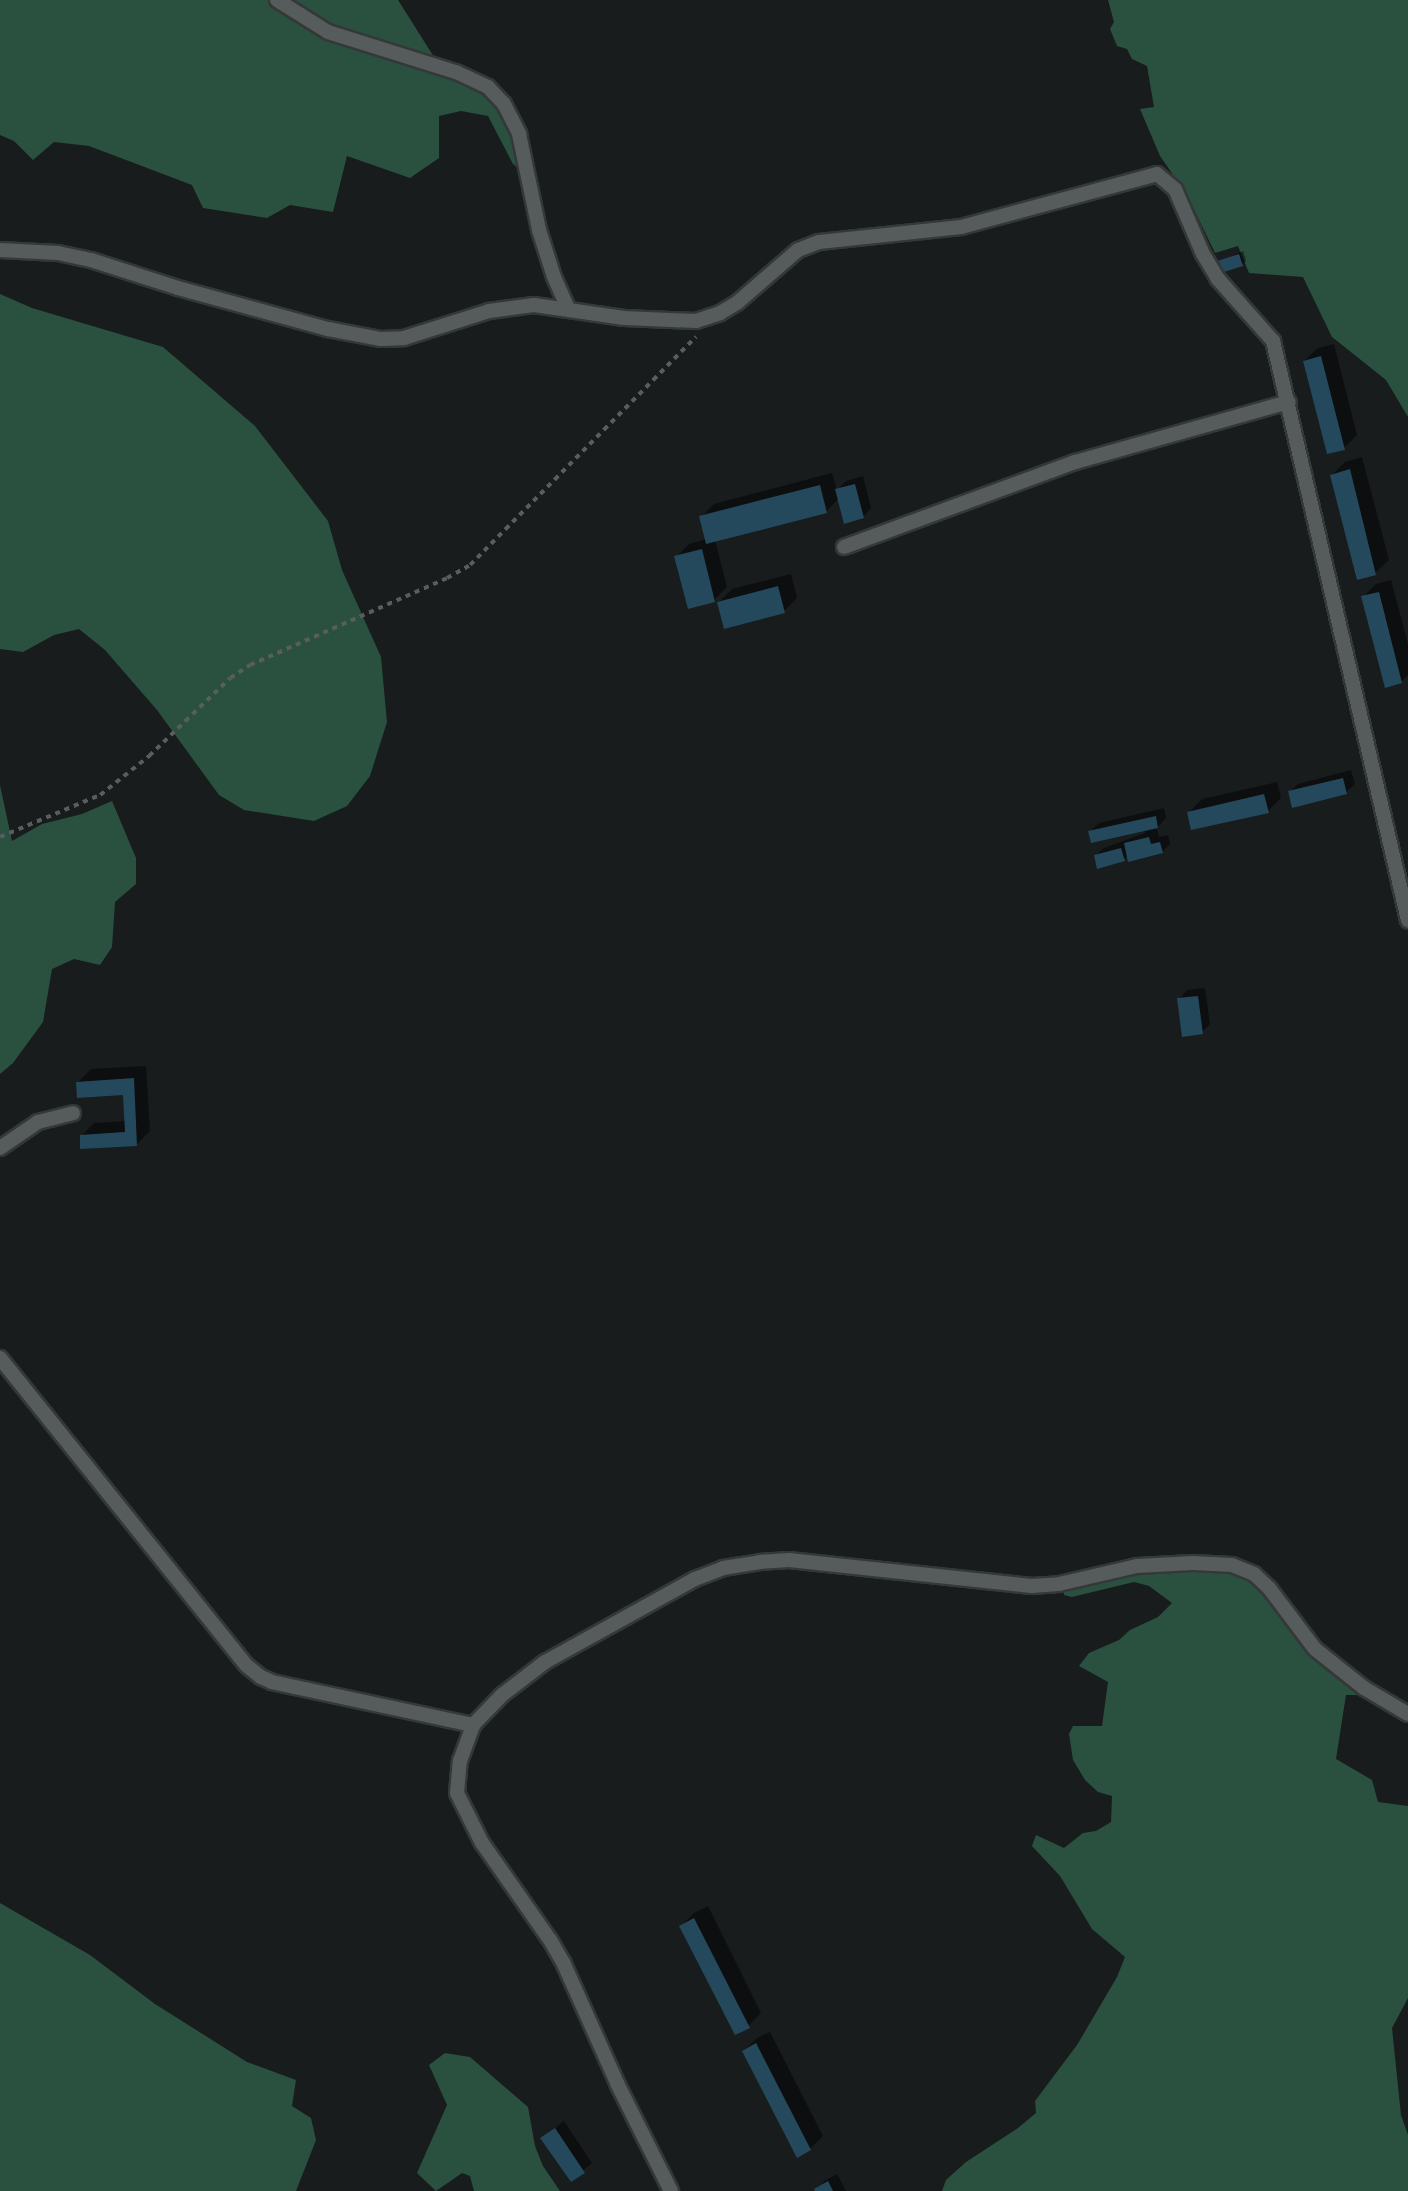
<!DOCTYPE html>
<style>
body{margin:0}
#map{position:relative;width:1408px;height:2191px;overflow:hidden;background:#181c1d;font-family:"Open Sans",sans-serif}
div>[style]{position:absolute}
.forest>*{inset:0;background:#2a5040}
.shadow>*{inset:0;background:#0007}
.building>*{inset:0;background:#25495c}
.path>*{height:3.5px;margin-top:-1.75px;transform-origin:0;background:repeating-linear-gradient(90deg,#5a5d5e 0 5px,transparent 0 10px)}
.roads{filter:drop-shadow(2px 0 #353838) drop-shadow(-2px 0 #353838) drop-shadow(0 2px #353838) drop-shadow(0 -2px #353838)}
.street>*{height:14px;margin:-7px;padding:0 7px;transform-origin:7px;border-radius:7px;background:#565b5b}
span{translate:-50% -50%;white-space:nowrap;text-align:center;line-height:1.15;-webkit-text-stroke:5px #050607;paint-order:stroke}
</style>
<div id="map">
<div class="forest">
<div style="clip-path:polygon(0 0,398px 0,446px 76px,484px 93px,500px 109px,513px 135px,521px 170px,513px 164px,488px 116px,461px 111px,439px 116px,439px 158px,410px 178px,347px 156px,333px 212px,290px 205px,267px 218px,203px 208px,192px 185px,89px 146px,54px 142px,33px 160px,14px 141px,0 135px)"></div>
<div style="clip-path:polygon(1108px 0,1408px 0,1408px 417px,1386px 380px,1332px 337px,1303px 277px,1249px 273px,1238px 246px,1215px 253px,1187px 195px,1160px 156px,1140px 109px,1154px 107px,1147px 66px,1132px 59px,1127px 49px,1117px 46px,1110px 29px,1114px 22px)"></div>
<div style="clip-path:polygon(0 294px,32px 308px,163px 347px,255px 426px,328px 521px,342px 570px,381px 657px,387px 722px,370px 776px,347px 806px,314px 821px,244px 810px,219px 795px,157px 710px,105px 650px,79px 629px,54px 635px,23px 652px,0 649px)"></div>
<div style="clip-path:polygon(0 785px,12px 841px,42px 824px,82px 814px,112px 801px,136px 858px,136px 884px,115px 902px,112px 947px,100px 965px,74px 959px,52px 969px,43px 1022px,13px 1063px,0 1074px)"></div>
<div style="clip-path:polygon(1190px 1568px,1227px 1569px,1249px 1578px,1311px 1653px,1363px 1695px,1346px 1695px,1336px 1759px,1372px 1780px,1378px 1802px,1408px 1806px,1408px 1998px,1392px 2028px,1401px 2115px,1408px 2135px,1408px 2191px,942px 2191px,946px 2180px,966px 2162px,1018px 2128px,1036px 2113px,1035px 2101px,1077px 2045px,1117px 1977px,1125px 1957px,1092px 1929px,1060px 1876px,1032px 1846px,1036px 1835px,1064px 1848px,1083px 1833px,1096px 1831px,1111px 1822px,1112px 1796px,1098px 1792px,1085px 1780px,1073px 1760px,1069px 1734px,1073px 1726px,1102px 1726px,1108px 1682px,1079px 1666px,1089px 1653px,1119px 1640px,1130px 1630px,1158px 1617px,1172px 1603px,1149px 1586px,1134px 1582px,1072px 1597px,1064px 1595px,1064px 1589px,1134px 1575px)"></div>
<div style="clip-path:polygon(0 1903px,90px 1955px,155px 2004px,247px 2062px,296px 2080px,292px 2106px,311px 2118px,316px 2140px,296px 2191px,0 2191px)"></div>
<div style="clip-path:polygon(445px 2053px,470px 2057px,528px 2107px,535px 2146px,543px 2166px,560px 2191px,474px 2191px,470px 2176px,462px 2173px,436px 2191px,417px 2173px,447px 2105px,429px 2065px)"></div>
</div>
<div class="shadow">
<div style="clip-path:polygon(1243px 251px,1246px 261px,1242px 264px,1219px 262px)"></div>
<div style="clip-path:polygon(1334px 344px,1357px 435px,1344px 448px,1304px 361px,1318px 348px)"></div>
<div style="clip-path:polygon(1362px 457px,1389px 560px,1375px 573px,1332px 475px,1345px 462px)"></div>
<div style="clip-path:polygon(832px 473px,837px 490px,846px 481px,863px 476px,871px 508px,863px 517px,839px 498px,826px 512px,715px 540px,727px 587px,714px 600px,676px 557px,689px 544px,706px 539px,701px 517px,714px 504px)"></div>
<div style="clip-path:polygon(791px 574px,797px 598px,784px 611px,719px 602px,732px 589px)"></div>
<div style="clip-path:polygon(1391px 580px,1408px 644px,1408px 675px,1401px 682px,1363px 597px,1376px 584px)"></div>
<div style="clip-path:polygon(1351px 770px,1355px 784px,1346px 792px,1290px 792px,1298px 784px)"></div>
<div style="clip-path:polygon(1277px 782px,1281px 798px,1268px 811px,1189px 812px,1202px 799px)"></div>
<div style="clip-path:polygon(1164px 808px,1166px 818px,1157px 828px,1159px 837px,1168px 835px,1170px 844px,1162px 852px,1128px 855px,1124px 859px,1095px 856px,1104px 848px,1145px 833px,1144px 830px,1090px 831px,1099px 823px)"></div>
<div style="clip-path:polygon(1205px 988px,1210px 1024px,1202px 1032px,1179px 999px,1187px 990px)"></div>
<div style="clip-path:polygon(146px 1066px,150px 1131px,137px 1144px,81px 1136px,94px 1123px,126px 1121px,124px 1093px,78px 1082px,91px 1069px)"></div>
<div style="clip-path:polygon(708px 1906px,761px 2013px,748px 2026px,681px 1926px,694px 1913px)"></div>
<div style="clip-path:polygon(770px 2032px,823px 2136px,810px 2149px,744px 2051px,757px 2038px)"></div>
<div style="clip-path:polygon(564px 2121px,592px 2163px,571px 2180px,543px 2138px)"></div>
<div style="clip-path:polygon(837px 2174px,846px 2191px,817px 2191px,824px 2181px)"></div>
</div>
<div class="building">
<div style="clip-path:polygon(1239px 254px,1243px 266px,1221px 273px,1217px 261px)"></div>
<div style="clip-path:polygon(1321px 356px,1345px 450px,1327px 454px,1303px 361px)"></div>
<div style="clip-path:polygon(1350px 469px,1376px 575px,1357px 580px,1330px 475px)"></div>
<div style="clip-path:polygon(855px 484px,864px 518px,844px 524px,835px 489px)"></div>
<div style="clip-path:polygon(820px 485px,827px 513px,706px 544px,699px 516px)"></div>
<div style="clip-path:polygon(702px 549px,715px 602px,688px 609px,674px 556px)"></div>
<div style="clip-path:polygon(778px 586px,785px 613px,724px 629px,717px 602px)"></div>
<div style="clip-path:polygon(1379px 592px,1402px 683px,1385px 688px,1361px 596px)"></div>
<div style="clip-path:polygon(1343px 778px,1347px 794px,1292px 808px,1288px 791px)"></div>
<div style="clip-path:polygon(1264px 794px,1269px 813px,1191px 830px,1187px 812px)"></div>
<div style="clip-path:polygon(1156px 816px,1158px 828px,1091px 843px,1088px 831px)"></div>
<div style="clip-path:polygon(1149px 837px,1151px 844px,1160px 842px,1163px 853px,1128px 862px,1124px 843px)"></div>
<div style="clip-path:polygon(1121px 848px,1125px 861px,1097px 869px,1094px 855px)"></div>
<div style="clip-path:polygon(1198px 996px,1203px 1034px,1182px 1037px,1177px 998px)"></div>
<div style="clip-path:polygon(134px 1078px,137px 1146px,80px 1149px,80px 1135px,125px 1132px,123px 1095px,77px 1098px,76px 1082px)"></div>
<div style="clip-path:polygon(694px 1918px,750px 2028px,735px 2035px,679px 1926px)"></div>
<div style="clip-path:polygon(756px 2043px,811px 2150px,797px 2158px,742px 2051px)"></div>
<div style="clip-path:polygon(555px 2128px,585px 2173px,571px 2182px,540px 2138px)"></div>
<div style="clip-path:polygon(828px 2181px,833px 2191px,815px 2191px,814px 2189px)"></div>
</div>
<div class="path">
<div style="left:0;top:837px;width:108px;rotate:-22.8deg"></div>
<div style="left:100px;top:795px;width:63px;rotate:-38.5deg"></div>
<div style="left:149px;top:756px;width:112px;rotate:-43.9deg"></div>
<div style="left:230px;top:678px;width:24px;rotate:-33deg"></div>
<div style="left:250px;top:665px;width:215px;rotate:-23.8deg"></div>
<div style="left:447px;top:578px;width:26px;rotate:-29deg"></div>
<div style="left:470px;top:565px;width:321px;rotate:-45.3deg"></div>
</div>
<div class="roads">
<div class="street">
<div style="left:277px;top:0;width:60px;rotate:32.1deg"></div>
<div style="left:328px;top:32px;width:134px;rotate:17.4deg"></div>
<div style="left:456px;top:72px;width:35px;rotate:25deg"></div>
<div style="left:488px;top:87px;width:23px;rotate:47deg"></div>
<div style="left:504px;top:104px;width:34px;rotate:63deg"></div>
<div style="left:519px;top:134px;width:98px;rotate:78.2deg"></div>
<div style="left:539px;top:230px;width:49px;rotate:72.3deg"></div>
<div style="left:554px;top:277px;width:34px;rotate:66deg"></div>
<div style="left:0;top:250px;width:58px;rotate:3deg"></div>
<div style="left:58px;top:253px;width:34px;rotate:12deg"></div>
<div style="left:91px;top:260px;width:91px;rotate:17.8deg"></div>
<div style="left:178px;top:288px;width:156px;rotate:15.3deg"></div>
<div style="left:328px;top:329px;width:54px;rotate:10.7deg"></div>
<div style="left:381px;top:339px;width:23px;rotate:-2deg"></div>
<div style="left:404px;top:338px;width:89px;rotate:-17.6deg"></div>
<div style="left:489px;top:311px;width:45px;rotate:-7.6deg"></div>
<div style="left:534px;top:305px;width:91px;rotate:8.2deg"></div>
<div style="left:624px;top:318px;width:72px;rotate:2.4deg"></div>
<div style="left:696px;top:321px;width:25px;rotate:-18deg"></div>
<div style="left:720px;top:313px;width:21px;rotate:-31deg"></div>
<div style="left:738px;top:302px;width:79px;rotate:-40.9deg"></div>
<div style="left:798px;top:250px;width:22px;rotate:-21deg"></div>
<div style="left:819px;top:242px;width:143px;rotate:-6deg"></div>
<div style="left:961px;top:227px;width:203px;rotate:-15.1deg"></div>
<div style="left:1157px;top:174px;width:23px;rotate:40deg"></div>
<div style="left:1175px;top:189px;width:71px;rotate:66.7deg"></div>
<div style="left:1203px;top:254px;width:29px;rotate:59deg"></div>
<div style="left:1218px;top:279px;width:83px;rotate:48.4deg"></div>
<div style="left:1273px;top:341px;width:595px;rotate:76.88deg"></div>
<div style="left:844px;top:547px;width:246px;rotate:-20.2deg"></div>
<div style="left:1075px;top:462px;width:222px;rotate:-15.7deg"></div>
<div style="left:0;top:1148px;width:46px;rotate:-34.4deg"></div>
<div style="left:38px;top:1122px;width:36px;rotate:-14deg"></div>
<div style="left:0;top:1358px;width:393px;rotate:51.3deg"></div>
<div style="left:246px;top:1665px;width:19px;rotate:39deg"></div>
<div style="left:261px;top:1677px;width:12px;rotate:24deg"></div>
<div style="left:272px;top:1682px;width:206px;rotate:12.1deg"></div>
<div style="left:671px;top:2191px;width:119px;rotate:-116.6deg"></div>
<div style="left:618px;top:2085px;width:133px;rotate:-114.1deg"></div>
<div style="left:564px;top:1964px;width:28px;rotate:-120deg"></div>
<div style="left:550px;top:1940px;width:118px;rotate:-125deg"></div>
<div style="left:482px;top:1843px;width:56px;rotate:-116.6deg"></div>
<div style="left:457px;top:1793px;width:32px;rotate:-85deg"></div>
<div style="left:460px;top:1761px;width:38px;rotate:-70deg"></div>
<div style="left:473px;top:1725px;width:42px;rotate:-46deg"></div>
<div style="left:502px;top:1695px;width:54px;rotate:-37.5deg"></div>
<div style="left:545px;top:1662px;width:171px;rotate:-29deg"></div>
<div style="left:695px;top:1579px;width:30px;rotate:-21deg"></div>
<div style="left:723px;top:1568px;width:36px;rotate:-9deg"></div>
<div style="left:759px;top:1562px;width:30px;rotate:-4deg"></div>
<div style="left:789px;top:1560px;width:244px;rotate:6.1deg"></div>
<div style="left:1032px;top:1586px;width:27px;rotate:-4deg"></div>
<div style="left:1059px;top:1584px;width:80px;rotate:-13deg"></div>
<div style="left:1137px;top:1566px;width:56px;rotate:-3.1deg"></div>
<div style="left:1193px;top:1563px;width:39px;rotate:3deg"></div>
<div style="left:1232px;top:1565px;width:24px;rotate:22deg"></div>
<div style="left:1254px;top:1574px;width:21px;rotate:43deg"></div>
<div style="left:1269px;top:1588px;width:76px;rotate:53deg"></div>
<div style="left:1315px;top:1649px;width:63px;rotate:38.5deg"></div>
<div style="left:1364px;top:1688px;width:51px;rotate:30.6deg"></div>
</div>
</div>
</div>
